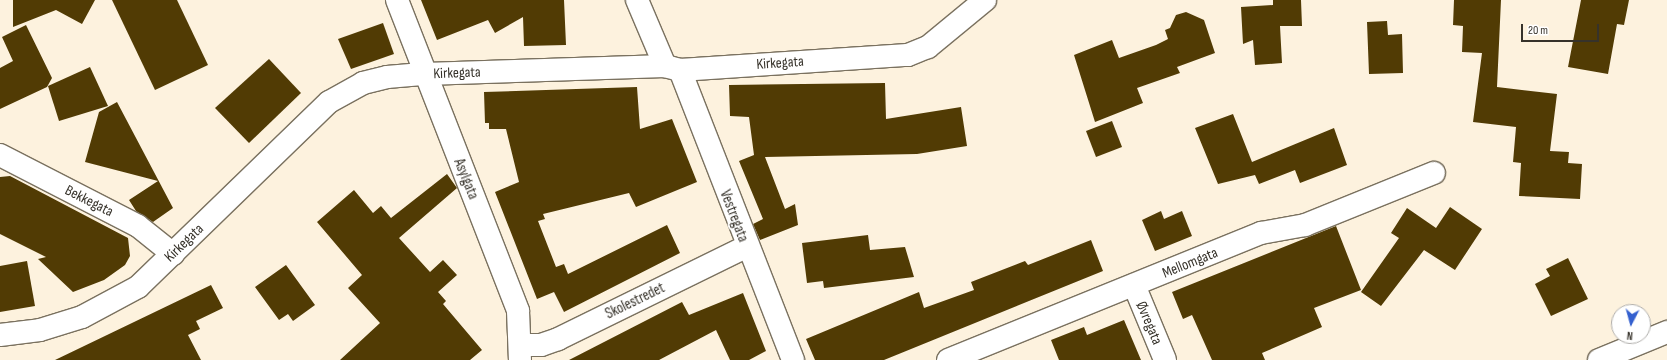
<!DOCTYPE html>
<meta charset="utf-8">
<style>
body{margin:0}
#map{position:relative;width:1667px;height:360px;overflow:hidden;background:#fdf2de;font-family:"Sofia Sans Condensed",sans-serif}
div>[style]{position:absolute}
.building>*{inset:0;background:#513b04}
.roads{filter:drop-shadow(1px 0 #7a715f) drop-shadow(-1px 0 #7a715f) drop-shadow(0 1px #7a715f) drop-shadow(0 -1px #7a715f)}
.minor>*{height:22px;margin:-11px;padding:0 11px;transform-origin:11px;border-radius:11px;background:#fff}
span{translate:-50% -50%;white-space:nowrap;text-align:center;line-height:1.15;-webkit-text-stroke:4px #fff;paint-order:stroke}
.street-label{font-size:15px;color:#36322a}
.north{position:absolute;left:1611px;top:304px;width:40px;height:40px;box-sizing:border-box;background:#fff;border:1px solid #afadaa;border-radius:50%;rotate:186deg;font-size:11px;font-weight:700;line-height:16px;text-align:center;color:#36322a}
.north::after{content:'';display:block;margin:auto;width:14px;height:18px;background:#3460cf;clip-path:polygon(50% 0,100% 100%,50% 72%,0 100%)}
.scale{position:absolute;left:1521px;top:24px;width:78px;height:18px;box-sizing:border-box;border:2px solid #36322a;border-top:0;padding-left:5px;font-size:12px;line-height:14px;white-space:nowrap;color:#36322a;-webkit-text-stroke:3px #fff;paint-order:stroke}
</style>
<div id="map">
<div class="building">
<div style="clip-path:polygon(13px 0,95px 0,82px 24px,56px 10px,13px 27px)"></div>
<div style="clip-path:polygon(112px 0,177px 0,208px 65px,155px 90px)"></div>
<div style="clip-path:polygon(421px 0,564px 0,566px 45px,524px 46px,523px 17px,495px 33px,488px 20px,437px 40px)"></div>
<div style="clip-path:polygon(1273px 0,1301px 0,1302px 26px,1280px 26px,1282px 63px,1255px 65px,1253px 40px,1243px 44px,1241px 7px,1273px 5px)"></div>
<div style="clip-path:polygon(1454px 0,1501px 0,1497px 87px,1557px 94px,1550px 151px,1569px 152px,1568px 163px,1582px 164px,1580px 199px,1519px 196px,1521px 163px,1513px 162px,1516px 127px,1473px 122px,1482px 53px,1462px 52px,1463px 26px,1453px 25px)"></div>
<div style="clip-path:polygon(1581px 0,1629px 0,1624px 25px,1617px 24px,1608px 74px,1568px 67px)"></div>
<div style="clip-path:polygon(1186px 12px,1204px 20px,1215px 53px,1177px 67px,1180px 73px,1137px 88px,1143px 103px,1095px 122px,1074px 55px,1112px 40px,1119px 58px,1156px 45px,1168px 39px,1165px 30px,1170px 28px,1176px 15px)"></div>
<div style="clip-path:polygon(1387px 21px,1388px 35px,1402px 34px,1403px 73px,1369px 74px,1367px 22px)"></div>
<div style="clip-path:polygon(383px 23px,394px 54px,351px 69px,338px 39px)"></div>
<div style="clip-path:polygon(26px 25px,52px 78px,47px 87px,0 109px,0 68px,13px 61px,2px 37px)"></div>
<div style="clip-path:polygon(269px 59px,301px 93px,249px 143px,215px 108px)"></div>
<div style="clip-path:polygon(90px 67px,108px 106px,59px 121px,48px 86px)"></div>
<div style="clip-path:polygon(885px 83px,886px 119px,961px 107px,967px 146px,917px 154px,765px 157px,785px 209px,795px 204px,798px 225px,760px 240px,753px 224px,763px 219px,739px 161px,754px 155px,749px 117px,730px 116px,729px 85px)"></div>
<div style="clip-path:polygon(637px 87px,640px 129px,672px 119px,697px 182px,636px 207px,629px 193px,543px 214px,545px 219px,538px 221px,556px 267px,564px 264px,568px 274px,667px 225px,680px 253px,564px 312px,554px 292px,537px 299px,495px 192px,519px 182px,506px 129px,489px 129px,489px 123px,485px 123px,484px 92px)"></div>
<div style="clip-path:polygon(117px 102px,173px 208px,153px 222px,136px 211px,129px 200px,158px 181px,85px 162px,99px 112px)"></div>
<div style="clip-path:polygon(1233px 114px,1252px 162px,1334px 128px,1347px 165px,1300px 183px,1295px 170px,1259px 184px,1255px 175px,1218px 184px,1195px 128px)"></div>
<div style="clip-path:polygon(1112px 121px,1122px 147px,1096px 157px,1086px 131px)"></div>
<div style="clip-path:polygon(447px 174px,457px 188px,399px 238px,430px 272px,443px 260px,457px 275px,438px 292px,446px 301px,443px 304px,482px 350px,470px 360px,340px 360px,380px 323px,348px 288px,362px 275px,317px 222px,354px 190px,373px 213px,381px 206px,391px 218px)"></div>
<div style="clip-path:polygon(10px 176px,128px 238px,130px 256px,125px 265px,104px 280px,73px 292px,38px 259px,46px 257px,0 234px,0 177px)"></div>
<div style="clip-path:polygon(1450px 207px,1482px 229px,1455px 270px,1424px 250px,1381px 306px,1361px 292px,1399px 238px,1391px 233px,1407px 208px,1436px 228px)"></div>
<div style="clip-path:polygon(1161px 211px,1164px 219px,1182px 211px,1192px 236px,1155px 251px,1142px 220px)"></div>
<div style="clip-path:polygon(1336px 226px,1361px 290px,1314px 308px,1322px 327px,1262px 353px,1265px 360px,1212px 360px,1192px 315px,1183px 319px,1172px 292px)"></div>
<div style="clip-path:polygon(868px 235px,870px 250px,905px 247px,914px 277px,824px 288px,823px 281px,807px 283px,802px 243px)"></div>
<div style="clip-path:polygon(1091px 240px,1103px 271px,884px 360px,815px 360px,806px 339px,919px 292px,924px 308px,974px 290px,971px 282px,1025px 261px,1028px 265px)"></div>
<div style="clip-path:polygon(1568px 258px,1588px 299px,1551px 316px,1535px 284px,1550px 276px,1546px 269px)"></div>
<div style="clip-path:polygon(27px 261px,35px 306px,0 312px,0 266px)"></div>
<div style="clip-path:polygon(286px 265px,315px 305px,293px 321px,288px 314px,279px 320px,255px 287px)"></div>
<div style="clip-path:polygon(211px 285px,223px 308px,196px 321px,200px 329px,188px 335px,201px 360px,55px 360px)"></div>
<div style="clip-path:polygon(743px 293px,766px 351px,749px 360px,730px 360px,716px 330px,659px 360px,569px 360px,682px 302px,689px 315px)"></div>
<div style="clip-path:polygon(1124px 320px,1141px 360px,1059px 360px,1051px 340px,1084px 327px,1087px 335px)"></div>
</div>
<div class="roads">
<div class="minor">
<div style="left:397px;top:0;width:334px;rotate:68.7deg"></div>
<div style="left:518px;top:311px;width:49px;rotate:87.7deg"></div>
<div style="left:637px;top:0;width:72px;rotate:67deg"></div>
<div style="left:680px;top:70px;width:311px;rotate:68.7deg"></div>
<div style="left:0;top:155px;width:155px;rotate:27.2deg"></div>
<div style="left:138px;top:226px;width:45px;rotate:38.7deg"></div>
<div style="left:1134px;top:285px;width:81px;rotate:67.5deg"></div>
<div style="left:0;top:335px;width:40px;rotate:-7.1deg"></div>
<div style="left:40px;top:330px;width:44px;rotate:-17.2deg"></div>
<div style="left:82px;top:317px;width:64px;rotate:-28.2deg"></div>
<div style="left:138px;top:287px;width:266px;rotate:-44.1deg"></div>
<div style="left:329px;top:102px;width:39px;rotate:-29deg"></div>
<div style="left:363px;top:83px;width:25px;rotate:-14deg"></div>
<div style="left:387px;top:77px;width:38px;rotate:-5deg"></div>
<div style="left:425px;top:74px;width:240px;rotate:-1.9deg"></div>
<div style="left:665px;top:66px;width:16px;rotate:15deg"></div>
<div style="left:680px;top:70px;width:228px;rotate:-3.8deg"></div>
<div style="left:908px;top:55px;width:22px;rotate:-22deg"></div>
<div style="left:928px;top:47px;width:74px;rotate:-39.5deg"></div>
<div style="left:522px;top:345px;width:19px"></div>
<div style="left:541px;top:345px;width:18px;rotate:-19deg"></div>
<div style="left:558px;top:339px;width:209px;rotate:-26.1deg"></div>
<div style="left:948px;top:360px;width:338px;rotate:-22.1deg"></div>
<div style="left:1261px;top:233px;width:45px;rotate:-10.3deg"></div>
<div style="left:1305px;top:225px;width:139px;rotate:-22deg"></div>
<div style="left:1599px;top:360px;width:74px;rotate:-22.4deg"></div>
</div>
</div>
<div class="street-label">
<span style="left:780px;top:63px;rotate:-4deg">Kirkegata</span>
<span style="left:457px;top:73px;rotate:-2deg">Kirkegata</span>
<span style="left:466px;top:179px;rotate:68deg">Asylgata</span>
<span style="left:89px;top:201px;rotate:27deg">Bekkegata</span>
<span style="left:734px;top:216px;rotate:69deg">Vestregata</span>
<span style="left:184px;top:243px;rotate:-44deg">Kirkegata</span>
<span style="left:1190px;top:263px;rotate:-22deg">Mellomgata</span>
<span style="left:635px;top:301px;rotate:-26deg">Skolestredet</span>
<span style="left:1149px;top:323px;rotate:67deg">Øvregata</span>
</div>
<div class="north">N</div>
<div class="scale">20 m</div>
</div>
